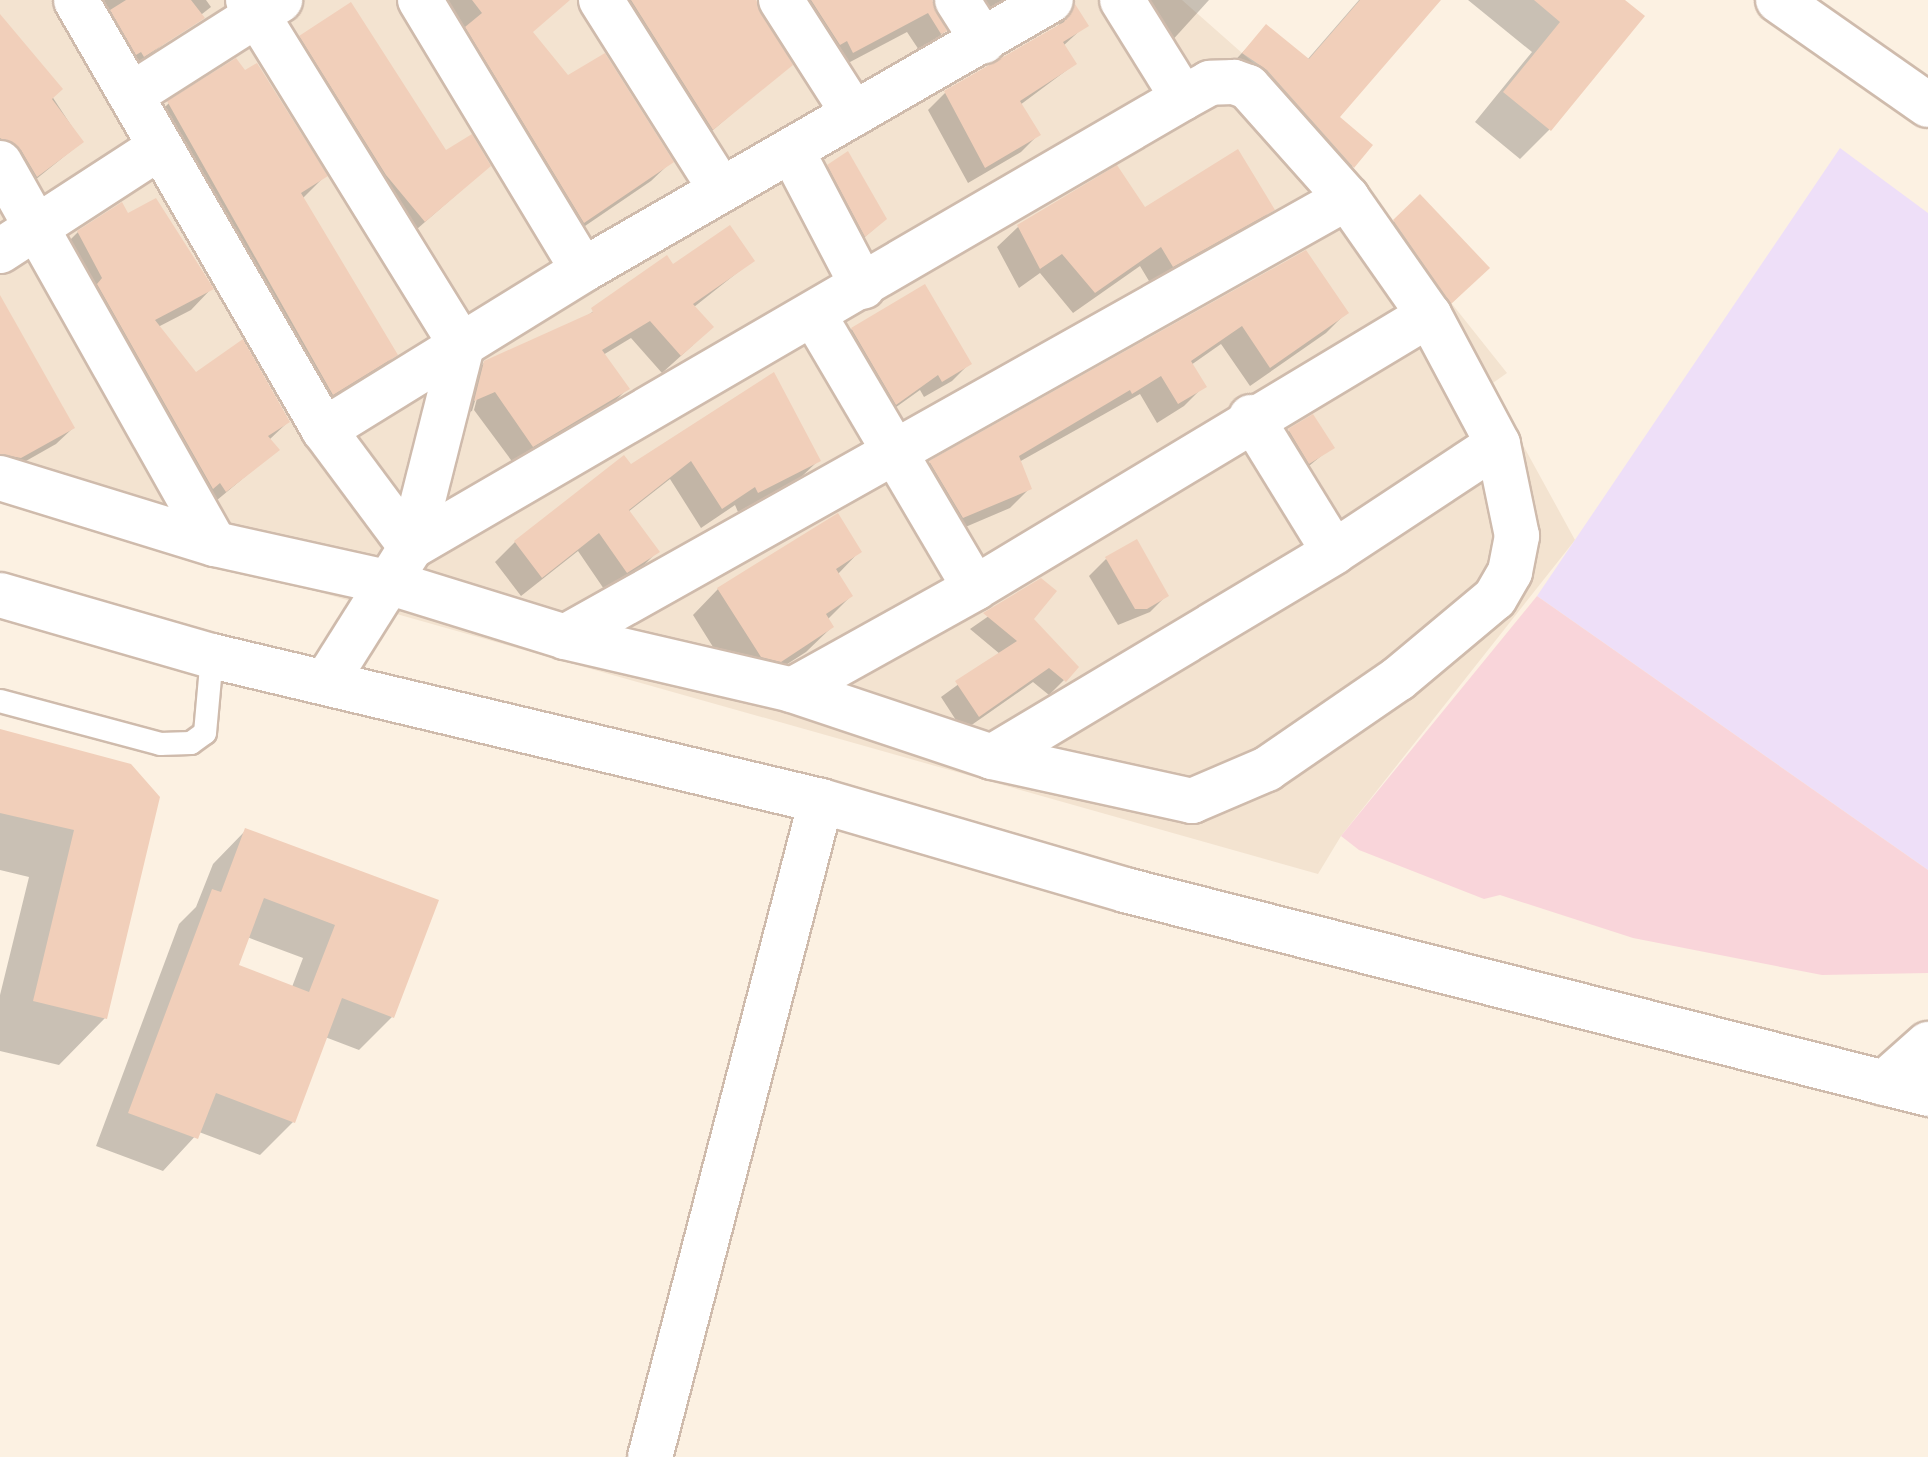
<!DOCTYPE html>
<style>
body{margin:0}
#map{position:relative;width:1928px;height:1457px;overflow:hidden;background:#fcf1e2;font-family:Quicksand,sans-serif}
div>[style]{position:absolute}
.residential>*{inset:0;background:#f3e3d0}
.education>*{inset:0;background:#eedff8}
.medical>*{inset:0;background:#f9d5da}
.shadow>*{inset:0;background:#0003}
.building>*{inset:0;background:#f1cfba}
.roads{filter:drop-shadow(2px 0 #cfbbac) drop-shadow(-2px 0 #cfbbac) drop-shadow(0 2px #cfbbac) drop-shadow(0 -2px #cfbbac)}
.service>*{height:22px;margin:-11px;padding:0 11px;transform-origin:11px;border-radius:11px;background:#fff}
.minor>*{height:44px;margin:-22px;padding:0 22px;transform-origin:22px;border-radius:22px;background:#fff}
.tertiary>*{height:44px;margin:-22px;padding:0 22px;transform-origin:22px;border-radius:22px;background:#fff}
.secondary>*{height:44px;margin:-22px;padding:0 22px;transform-origin:22px;border-radius:22px;background:#fff}
span{translate:-50% -50%;white-space:nowrap;text-align:center;line-height:1.15;-webkit-text-stroke:8px #fff5e8;paint-order:stroke}
</style>
<div id="map">
<div class="residential">
<div style="clip-path:polygon(0 0,1182px 0,1277px 84px,1507px 373px,1490px 385px,1575px 540px,1341px 836px,1318px 874px,0 502px)"></div>
</div>
<div class="education">
<div style="clip-path:polygon(1840px 148px,1928px 213px,1928px 870px,1537px 596px)"></div>
</div>
<div class="medical">
<div style="clip-path:polygon(1537px 596px,1928px 870px,1928px 973px,1822px 975px,1633px 938px,1500px 895px,1484px 899px,1359px 850px,1341px 836px)"></div>
</div>
<div class="shadow">
<div style="clip-path:polygon(61px 0,206px 0,211px 7px,121px 77px)"></div>
<div style="clip-path:polygon(438px 0,564px 0,530px 32px,568px 78px,671px 162px,651px 181px,563px 241px)"></div>
<div style="clip-path:polygon(595px 0,724px 0,790px 64px,692px 148px)"></div>
<div style="clip-path:polygon(784px 0,931px 0,945px 31px,921px 53px,907px 32px,833px 71px)"></div>
<div style="clip-path:polygon(951px 0,1013px 0,970px 25px)"></div>
<div style="clip-path:polygon(1141px 0,1209px 0,1169px 44px)"></div>
<div style="clip-path:polygon(1359px 0,1439px 0,1338px 117px,1353px 166px,1324px 196px,1214px 83px,1267px 26px,1307px 60px)"></div>
<div style="clip-path:polygon(1468px 0,1622px 0,1550px 129px,1520px 159px,1475px 122px,1532px 52px)"></div>
<div style="clip-path:polygon(1075px 7px,1086px 25px,1063px 46px,1075px 64px,1020px 105px,1038px 135px,1021px 152px,968px 183px,928px 110px,945px 93px,1055px 29px)"></div>
<div style="clip-path:polygon(0 17px,82px 142px,14px 197px,0 177px)"></div>
<div style="clip-path:polygon(301px 37px,445px 152px,489px 166px,401px 243px,278px 60px)"></div>
<div style="clip-path:polygon(169px 103px,325px 176px,302px 199px,396px 354px,368px 382px,305px 421px,141px 131px)"></div>
<div style="clip-path:polygon(829px 166px,885px 219px,848px 252px,811px 183px)"></div>
<div style="clip-path:polygon(1117px 168px,1145px 209px,1272px 209px,1252px 230px,1152px 286px,1140px 266px,1073px 313px,1040px 273px,1019px 288px,997px 247px,1018px 227px)"></div>
<div style="clip-path:polygon(127px 216px,211px 289px,191px 310px,158px 327px,195px 375px,288px 422px,269px 440px,277px 450px,204px 511px,57px 253px,78px 232px)"></div>
<div style="clip-path:polygon(1394px 221px,1462px 293px,1425px 328px,1369px 247px)"></div>
<div style="clip-path:polygon(1305px 253px,1346px 313px,1326px 333px,1250px 386px,1221px 344px,1191px 365px,1204px 386px,1184px 406px,1157px 423px,1140px 394px,1019px 462px,1030px 488px,1010px 508px,942px 537px,910px 483px,930px 463px)"></div>
<div style="clip-path:polygon(667px 258px,673px 266px,752px 261px,694px 307px,693px 345px,662px 373px,631px 338px,603px 355px,627px 389px,609px 407px,514px 464px,474px 410px,484px 371px,472px 411px,457px 417px,466px 381px,485px 362px,584px 318px)"></div>
<div style="clip-path:polygon(925px 287px,969px 364px,952px 381px,924px 397px,920px 390px,878px 420px,835px 346px,852px 329px)"></div>
<div style="clip-path:polygon(0 299px,73px 428px,56px 444px,3px 474px)"></div>
<div style="clip-path:polygon(773px 374px,819px 460px,798px 480px,738px 512px,735px 505px,701px 528px,670px 479px,628px 512px,657px 552px,637px 572px,606px 592px,578px 551px,521px 596px,495px 562px,515px 542px,623px 458px,630px 467px)"></div>
<div style="clip-path:polygon(1289px 431px,1332px 447px,1292px 480px,1272px 448px)"></div>
<div style="clip-path:polygon(860px 551px,837px 575px,851px 596px,827px 620px,832px 627px,806px 652px,753px 686px,735px 682px,693px 615px,718px 589px)"></div>
<div style="clip-path:polygon(1106px 559px,1167px 595px,1150px 612px,1118px 625px,1089px 576px)"></div>
<div style="clip-path:polygon(1041px 580px,1031px 619px,1077px 667px,1049px 695px,1033px 682px,963px 731px,941px 697px,1000px 654px,970px 629px)"></div>
<div style="clip-path:polygon(0 732px,130px 766px,105px 1018px,59px 1065px,0 1051px,0 995px,29px 877px,0 870px)"></div>
<div style="clip-path:polygon(evenodd,246px 830px,437px 902px,392px 1017px,359px 1050px,325px 1037px,293px 1122px,260px 1155px,199px 1132px,163px 1171px,96px 1146px,179px 924px,196px 907px,213px 864px,246px 830px,247px 937px,303px 958px,292px 987px,236px 966px,247px 937px)"></div>
</div>
<div class="building">
<div style="clip-path:polygon(126px 0,191px 0,205px 18px,144px 57px,141px 52px,136px 55px,110px 10px)"></div>
<div style="clip-path:polygon(472px 0,570px 0,533px 32px,568px 75px,605px 53px,674px 162px,584px 223px,465px 27px,482px 13px)"></div>
<div style="clip-path:polygon(631px 0,756px 0,793px 65px,713px 130px)"></div>
<div style="clip-path:polygon(811px 0,932px 0,947px 31px,941px 34px,928px 13px,853px 53px,847px 41px,840px 45px)"></div>
<div style="clip-path:polygon(1360px 0,1441px 0,1340px 117px,1373px 145px,1354px 168px,1267px 70px,1242px 53px,1266px 24px,1309px 59px)"></div>
<div style="clip-path:polygon(1534px 0,1625px 0,1645px 16px,1551px 131px,1503px 92px,1560px 22px)"></div>
<div style="clip-path:polygon(351px 2px,446px 150px,472px 134px,491px 166px,425px 222px,386px 175px,299px 36px)"></div>
<div style="clip-path:polygon(1075px 4px,1089px 26px,1063px 42px,1077px 64px,1020px 101px,1041px 135px,985px 168px,944px 91px,1064px 22px)"></div>
<div style="clip-path:polygon(0 14px,63px 89px,52px 99px,84px 142px,37px 177px,21px 150px,0 138px)"></div>
<div style="clip-path:polygon(236px 58px,245px 70px,257px 63px,328px 176px,301px 193px,398px 355px,333px 395px,167px 101px)"></div>
<div style="clip-path:polygon(1238px 149px,1275px 210px,1173px 267px,1161px 247px,1095px 293px,1062px 254px,1040px 269px,1017px 225px,1117px 165px,1145px 207px)"></div>
<div style="clip-path:polygon(848px 151px,887px 219px,865px 237px,827px 165px)"></div>
<div style="clip-path:polygon(1420px 194px,1490px 268px,1451px 304px,1393px 220px)"></div>
<div style="clip-path:polygon(156px 198px,214px 289px,155px 320px,196px 372px,243px 339px,290px 422px,268px 436px,280px 450px,226px 492px,220px 483px,213px 489px,97px 284px,102px 278px,77px 231px,122px 202px,128px 213px)"></div>
<div style="clip-path:polygon(730px 225px,755px 261px,693px 304px,714px 327px,681px 356px,650px 321px,602px 350px,630px 389px,533px 447px,495px 392px,474px 401px,484px 361px,593px 312px,591px 308px,667px 255px,673px 264px)"></div>
<div style="clip-path:polygon(1306px 250px,1349px 313px,1270px 368px,1242px 326px,1191px 361px,1207px 387px,1178px 404px,1161px 376px,1132px 394px,1130px 390px,1019px 456px,1032px 489px,963px 518px,929px 461px)"></div>
<div style="clip-path:polygon(925px 284px,972px 364px,942px 382px,938px 375px,896px 405px,851px 328px)"></div>
<div style="clip-path:polygon(0 295px,75px 428px,21px 458px,0 454px)"></div>
<div style="clip-path:polygon(774px 372px,821px 461px,758px 493px,755px 487px,722px 509px,691px 461px,629px 510px,660px 552px,627px 573px,599px 533px,542px 578px,514px 541px,624px 455px,631px 464px)"></div>
<div style="clip-path:polygon(1313px 414px,1335px 448px,1309px 464px,1288px 429px)"></div>
<div style="clip-path:polygon(838px 513px,862px 552px,836px 569px,853px 596px,826px 614px,834px 627px,781px 662px,761px 657px,717px 588px)"></div>
<div style="clip-path:polygon(1137px 539px,1169px 596px,1147px 609px,1135px 609px,1105px 557px)"></div>
<div style="clip-path:polygon(1041px 578px,1057px 591px,1034px 619px,1079px 667px,1066px 682px,1049px 668px,979px 717px,955px 681px,1017px 641px,983px 613px)"></div>
<div style="clip-path:polygon(0 729px,131px 764px,160px 797px,107px 1019px,33px 1001px,74px 830px,0 813px)"></div>
<div style="clip-path:polygon(evenodd,245px 828px,439px 900px,394px 1018px,342px 998px,295px 1123px,216px 1093px,198px 1139px,128px 1113px,212px 889px,221px 892px,245px 828px,264px 898px,335px 925px,309px 992px,239px 965px,264px 898px)"></div>
</div>
<div class="roads">
<div class="service">
<div style="left:0;top:701px;width:166px;rotate:15deg"></div>
<div style="left:160px;top:744px;width:31px;rotate:-2deg"></div>
<div style="left:191px;top:743px;width:17px;rotate:-36deg"></div>
<div style="left:205px;top:733px;width:77px;rotate:-84.8deg"></div>
</div>
<div class="minor">
<div style="left:248px;top:0;width:407px;rotate:58.3deg"></div>
<div style="left:462px;top:346px;width:207px;rotate:104.2deg"></div>
<div style="left:411px;top:547px;width:160px;rotate:122.2deg"></div>
<div style="left:420px;top:0;width:315px;rotate:58.9deg"></div>
<div style="left:601px;top:0;width:225px;rotate:57.7deg"></div>
<div style="left:781px;top:0;width:135px;rotate:57.4deg"></div>
<div style="left:957px;top:0;width:49px;rotate:57.6deg"></div>
<div style="left:1122px;top:0;width:115px;rotate:58.1deg"></div>
<div style="left:1778px;top:0;width:183px;rotate:35deg"></div>
<div style="left:131px;top:95px;width:177px;rotate:-32.5deg"></div>
<div style="left:793px;top:153px;width:151px;rotate:62.4deg"></div>
<div style="left:0;top:163px;width:437px;rotate:60.6deg"></div>
<div style="left:0;top:251px;width:191px;rotate:-33deg"></div>
<div style="left:814px;top:315px;width:317px;rotate:59.5deg"></div>
<div style="left:1251px;top:417px;width:158px;rotate:58.4deg"></div>
<div style="left:324px;top:430px;width:304px;rotate:-31.7deg"></div>
<div style="left:583px;top:270px;width:540px;rotate:-29.98deg"></div>
<div style="left:0;top:478px;width:225px;rotate:17.1deg"></div>
<div style="left:215px;top:544px;width:180px;rotate:12.5deg"></div>
<div style="left:391px;top:583px;width:182px;rotate:17.2deg"></div>
<div style="left:565px;top:637px;width:233px;rotate:13.1deg"></div>
<div style="left:792px;top:690px;width:211px;rotate:18.5deg"></div>
<div style="left:992px;top:757px;width:205px;rotate:12.4deg"></div>
<div style="left:1192px;top:801px;width:82px;rotate:-23.1deg"></div>
<div style="left:1267px;top:769px;width:159px;rotate:-34.5deg"></div>
<div style="left:1398px;top:679px;width:126px;rotate:-39.9deg"></div>
<div style="left:1495px;top:598px;width:30px;rotate:-60deg"></div>
<div style="left:1510px;top:572px;width:37px;rotate:-79deg"></div>
<div style="left:1517px;top:536px;width:94px;rotate:-101.7deg"></div>
<div style="left:1498px;top:444px;width:146px;rotate:-118.1deg"></div>
<div style="left:1429px;top:315px;width:143px;rotate:-125deg"></div>
<div style="left:1347px;top:198px;width:149px;rotate:-131.7deg"></div>
<div style="left:1248px;top:87px;width:15px;rotate:-160deg"></div>
<div style="left:1234px;top:82px;width:24px;rotate:178deg"></div>
<div style="left:1210px;top:83px;width:31px;rotate:151deg"></div>
<div style="left:1183px;top:98px;width:893px;rotate:149.82deg"></div>
<div style="left:411px;top:547px;width:146px;rotate:-126.6deg"></div>
<div style="left:324px;top:430px;width:496px;rotate:-120deg"></div>
<div style="left:565px;top:637px;width:897px;rotate:-29.31deg"></div>
<div style="left:792px;top:690px;width:210px;rotate:-29.1deg"></div>
<div style="left:975px;top:588px;width:530px;rotate:-31.02deg"></div>
<div style="left:992px;top:757px;width:399px;rotate:-30.9deg"></div>
<div style="left:1334px;top:552px;width:196px;rotate:-33.4deg"></div>
</div>
<div class="tertiary">
<div style="left:1884px;top:1083px;width:59px;rotate:-41.6deg"></div>
<div style="left:650px;top:1457px;width:678px;rotate:-75.39deg"></div>
</div>
<div class="secondary">
<div style="left:0;top:595px;width:221px;rotate:16.1deg"></div>
<div style="left:212px;top:656px;width:626px;rotate:13.39deg"></div>
<div style="left:821px;top:801px;width:317px;rotate:16.3deg"></div>
<div style="left:1125px;top:890px;width:829px;rotate:14.25deg"></div>
</div>
</div>
</div>
